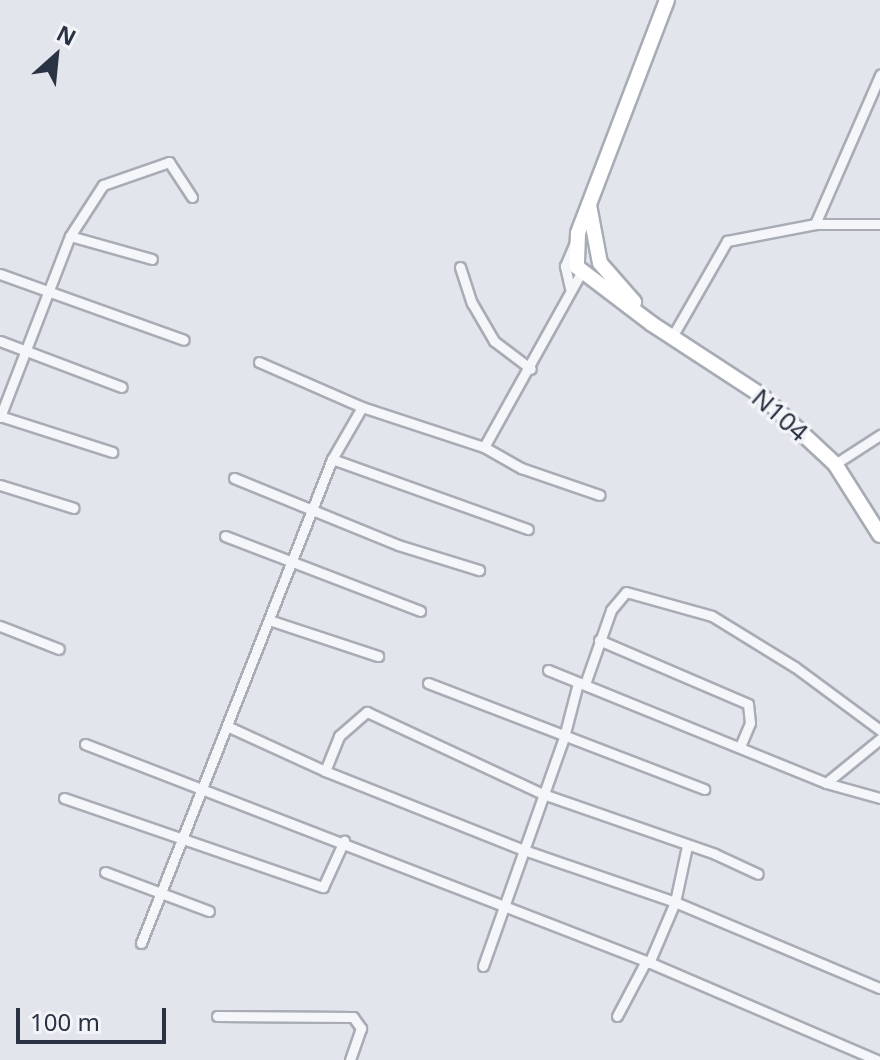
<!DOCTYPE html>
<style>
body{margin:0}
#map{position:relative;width:880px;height:1060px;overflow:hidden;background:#e2e5eb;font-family:"Noto Sans",sans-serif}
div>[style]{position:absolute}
.roads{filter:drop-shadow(2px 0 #a7acb5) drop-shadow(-2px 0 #a7acb5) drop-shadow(0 2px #a7acb5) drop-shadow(0 -2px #a7acb5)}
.street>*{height:9px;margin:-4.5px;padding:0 4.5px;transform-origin:4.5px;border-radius:4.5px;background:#f5f6f9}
.secondary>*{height:14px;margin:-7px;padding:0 7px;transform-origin:7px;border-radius:7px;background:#fff}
span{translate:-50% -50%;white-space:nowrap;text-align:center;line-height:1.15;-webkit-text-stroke:7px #f2f4f8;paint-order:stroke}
.street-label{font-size:26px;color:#2a3343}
.north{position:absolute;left:16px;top:16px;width:80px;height:80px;-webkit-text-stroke:6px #f2f4f8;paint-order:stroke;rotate:27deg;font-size:22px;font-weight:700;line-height:32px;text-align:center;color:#2a3343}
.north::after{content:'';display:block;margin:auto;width:28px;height:36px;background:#2a3343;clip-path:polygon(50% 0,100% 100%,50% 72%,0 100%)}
.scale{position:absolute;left:16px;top:1008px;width:150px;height:36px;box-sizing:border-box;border:4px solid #2a3343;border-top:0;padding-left:10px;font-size:24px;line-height:28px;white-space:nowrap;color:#2a3343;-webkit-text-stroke:6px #f2f4f8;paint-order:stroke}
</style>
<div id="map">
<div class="roads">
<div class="street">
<div style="left:815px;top:224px;width:163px;rotate:-66.4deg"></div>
<div style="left:70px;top:236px;width:85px;rotate:15.7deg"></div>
<div style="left:460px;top:267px;width:38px;rotate:72deg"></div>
<div style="left:472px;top:303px;width:44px;rotate:59.9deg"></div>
<div style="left:494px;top:341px;width:46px;rotate:37.1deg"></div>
<div style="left:0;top:274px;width:195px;rotate:19.7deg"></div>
<div style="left:570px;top:288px;width:23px;rotate:-103deg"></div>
<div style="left:565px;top:266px;width:25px;rotate:-67deg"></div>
<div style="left:672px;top:337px;width:111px;rotate:-60.2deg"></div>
<div style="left:727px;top:241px;width:90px;rotate:-10.9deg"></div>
<div style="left:815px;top:224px;width:65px"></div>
<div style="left:0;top:341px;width:130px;rotate:20.7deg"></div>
<div style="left:259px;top:362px;width:112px;rotate:23.6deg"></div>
<div style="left:362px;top:407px;width:128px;rotate:18.2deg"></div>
<div style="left:484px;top:447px;width:43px;rotate:29.6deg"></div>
<div style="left:521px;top:468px;width:83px;rotate:18.9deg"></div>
<div style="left:0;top:416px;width:118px;rotate:17.8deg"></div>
<div style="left:0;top:417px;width:194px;rotate:-68.9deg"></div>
<div style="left:70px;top:236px;width:61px;rotate:-57.1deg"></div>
<div style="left:103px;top:185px;width:70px;rotate:-19.2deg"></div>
<div style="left:169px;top:162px;width:42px;rotate:56.7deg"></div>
<div style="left:484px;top:447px;width:199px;rotate:-60.9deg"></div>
<div style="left:332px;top:459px;width:208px;rotate:19.7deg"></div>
<div style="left:835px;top:464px;width:54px;rotate:-32.8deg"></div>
<div style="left:234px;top:478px;width:177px;rotate:22.2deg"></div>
<div style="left:398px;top:545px;width:85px;rotate:17.2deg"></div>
<div style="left:0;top:485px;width:77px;rotate:17.3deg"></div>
<div style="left:225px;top:536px;width:209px;rotate:21deg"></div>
<div style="left:269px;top:620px;width:115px;rotate:18.3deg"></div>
<div style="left:0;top:626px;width:63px;rotate:21.3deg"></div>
<div style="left:599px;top:640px;width:162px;rotate:23.2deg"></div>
<div style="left:748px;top:704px;width:19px;rotate:84deg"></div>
<div style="left:750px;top:723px;width:26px;rotate:113deg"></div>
<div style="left:548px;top:670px;width:300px;rotate:22.1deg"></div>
<div style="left:826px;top:783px;width:56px;rotate:15.5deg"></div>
<div style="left:428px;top:683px;width:296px;rotate:21deg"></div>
<div style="left:585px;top:684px;width:78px;rotate:-70.6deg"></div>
<div style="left:611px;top:610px;width:23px;rotate:-50deg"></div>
<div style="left:626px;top:592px;width:89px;rotate:15.6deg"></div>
<div style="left:712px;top:616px;width:97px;rotate:31.6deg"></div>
<div style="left:795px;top:667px;width:106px;rotate:36.5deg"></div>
<div style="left:229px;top:727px;width:106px;rotate:24.6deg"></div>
<div style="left:325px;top:771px;width:214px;rotate:21.7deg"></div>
<div style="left:524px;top:850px;width:160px;rotate:19deg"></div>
<div style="left:675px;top:902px;width:222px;rotate:22.8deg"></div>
<div style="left:85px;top:744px;width:602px;rotate:21.15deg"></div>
<div style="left:646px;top:961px;width:251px;rotate:23.2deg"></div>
<div style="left:325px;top:771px;width:38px;rotate:-68deg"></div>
<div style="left:339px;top:736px;width:37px;rotate:-41deg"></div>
<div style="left:367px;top:712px;width:194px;rotate:25deg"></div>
<div style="left:543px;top:794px;width:182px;rotate:19.2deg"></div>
<div style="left:715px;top:854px;width:47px;rotate:24.9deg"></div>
<div style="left:826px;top:783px;width:70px;rotate:-39.2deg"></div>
<div style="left:64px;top:798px;width:274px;rotate:19deg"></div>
<div style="left:323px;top:887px;width:51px;rotate:-65.5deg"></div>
<div style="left:105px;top:872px;width:111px;rotate:20.6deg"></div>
<div style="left:141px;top:943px;width:520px;rotate:-68.46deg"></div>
<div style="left:332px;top:459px;width:60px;rotate:-60deg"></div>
<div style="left:649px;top:963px;width:66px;rotate:-66.9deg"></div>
<div style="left:675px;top:902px;width:57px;rotate:-77.9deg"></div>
<div style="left:483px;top:966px;width:243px;rotate:-70.5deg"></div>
<div style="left:564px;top:737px;width:56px;rotate:-75.5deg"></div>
<div style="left:217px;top:1016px;width:136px;rotate:0.4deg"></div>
<div style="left:353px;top:1017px;width:14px;rotate:54deg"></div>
<div style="left:361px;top:1028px;width:34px;rotate:109deg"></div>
<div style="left:617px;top:1016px;width:62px;rotate:-62.2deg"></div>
</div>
<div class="secondary">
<div style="left:667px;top:0;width:249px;rotate:110.9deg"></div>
<div style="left:578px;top:233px;width:34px;rotate:92deg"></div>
<div style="left:577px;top:267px;width:94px;rotate:37.2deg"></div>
<div style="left:652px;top:324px;width:130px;rotate:33.1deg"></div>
<div style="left:761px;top:395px;width:101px;rotate:43deg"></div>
<div style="left:835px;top:464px;width:84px;rotate:57.6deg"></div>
<div style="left:589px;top:205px;width:59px;rotate:79.3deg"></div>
<div style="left:600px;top:263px;width:52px;rotate:48.9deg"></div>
</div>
</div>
<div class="street-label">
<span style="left:780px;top:415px;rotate:41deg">N104</span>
</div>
<div class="north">N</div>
<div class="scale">100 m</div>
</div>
